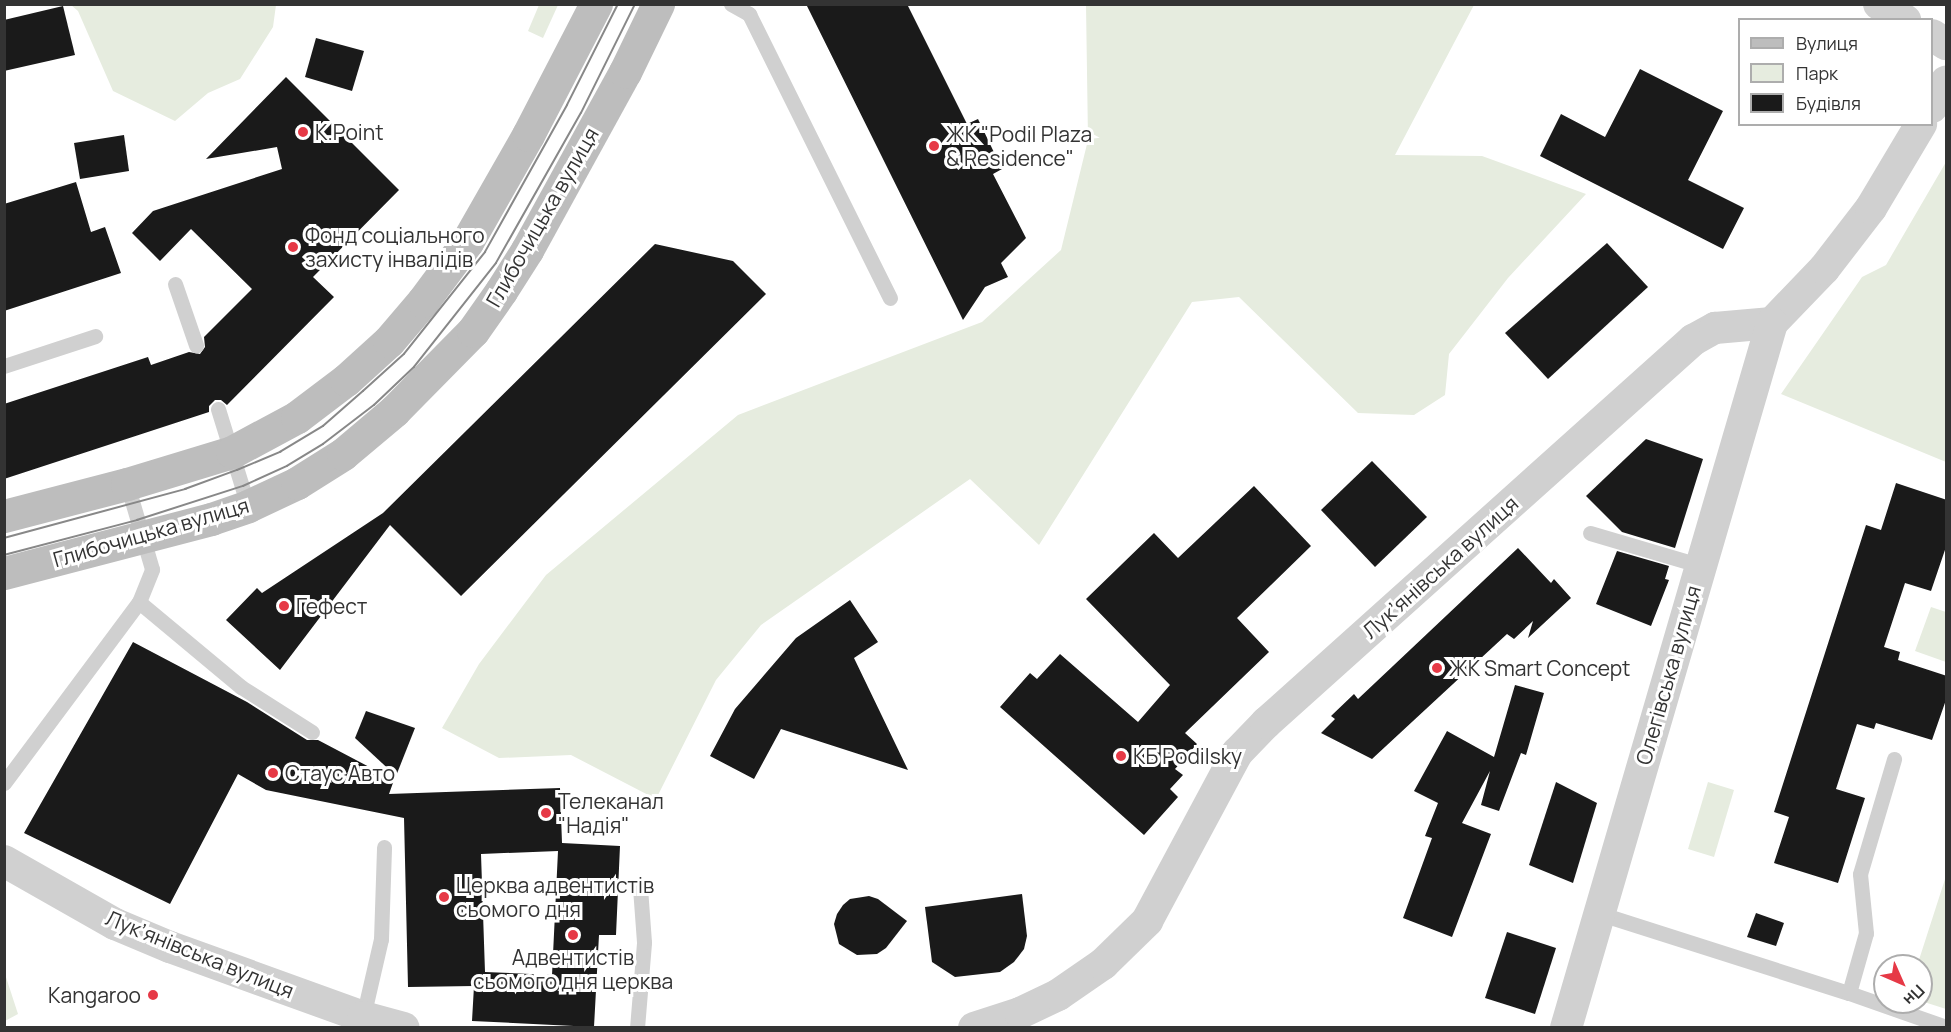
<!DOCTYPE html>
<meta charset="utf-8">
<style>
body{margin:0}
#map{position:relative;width:1951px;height:1032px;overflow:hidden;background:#fff;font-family:Manrope,sans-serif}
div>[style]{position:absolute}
.green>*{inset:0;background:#e6ecdf}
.building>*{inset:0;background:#1a1a1a}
.lane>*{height:15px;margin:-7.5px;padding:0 7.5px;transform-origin:7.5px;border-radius:7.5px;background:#d0d0d0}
.street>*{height:32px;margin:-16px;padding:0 16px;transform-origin:16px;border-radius:16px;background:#d0d0d0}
.secondary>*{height:33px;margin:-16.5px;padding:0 16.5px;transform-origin:16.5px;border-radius:16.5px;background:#bdbdbd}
.tram>*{height:1.5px;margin:-0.75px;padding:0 0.75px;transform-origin:0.75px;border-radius:0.75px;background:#888}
.dots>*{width:16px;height:16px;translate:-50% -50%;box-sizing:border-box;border:3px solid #fff;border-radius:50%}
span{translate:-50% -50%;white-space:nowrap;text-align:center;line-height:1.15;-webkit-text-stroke:6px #fff;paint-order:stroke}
.poi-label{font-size:21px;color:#333}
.left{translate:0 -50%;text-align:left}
.right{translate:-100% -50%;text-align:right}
.street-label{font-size:21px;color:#333}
.frame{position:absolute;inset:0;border:6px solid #333;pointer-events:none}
.legend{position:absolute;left:1738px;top:18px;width:195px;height:108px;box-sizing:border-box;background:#fff;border:2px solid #adadad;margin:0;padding:8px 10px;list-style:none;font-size:18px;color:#333}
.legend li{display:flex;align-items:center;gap:12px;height:30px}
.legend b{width:30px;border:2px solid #adadad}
.north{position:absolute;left:1873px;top:954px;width:60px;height:60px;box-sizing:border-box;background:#fff;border:2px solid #adadad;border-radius:50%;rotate:135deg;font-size:16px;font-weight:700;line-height:24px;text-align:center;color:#333}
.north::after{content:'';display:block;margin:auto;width:21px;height:27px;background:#e63946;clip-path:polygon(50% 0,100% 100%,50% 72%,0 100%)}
</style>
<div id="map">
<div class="green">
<div style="clip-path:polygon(71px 5px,276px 5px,273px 27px,240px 79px,208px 93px,175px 121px,113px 91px,78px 11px)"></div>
<div style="clip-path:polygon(539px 5px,558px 5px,543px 38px,528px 31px)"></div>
<div style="clip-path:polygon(1086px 5px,1474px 5px,1395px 155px,1482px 156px,1586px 194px,1508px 278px,1449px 354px,1445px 395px,1414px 415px,1358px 413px,1239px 297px,1192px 302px,1039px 545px,970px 479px,761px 625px,716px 680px,656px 799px,571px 755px,499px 758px,442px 728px,479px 664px,546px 575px,738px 415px,982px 322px,1061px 250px,1088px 140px)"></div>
<div style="clip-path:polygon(1946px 162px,1946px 462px,1781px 394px,1862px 277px,1886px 265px)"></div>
<div style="clip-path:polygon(1931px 607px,1946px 612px,1946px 662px,1915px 651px)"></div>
<div style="clip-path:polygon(1708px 782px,1734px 790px,1714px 857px,1688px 849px)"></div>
<div style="clip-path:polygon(1946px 876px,1946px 1009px,1921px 1001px,1921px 966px,1917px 966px)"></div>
<div style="clip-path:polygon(4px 971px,18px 1014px,5px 1021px,4px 1021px)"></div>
</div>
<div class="building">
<div style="clip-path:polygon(806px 4px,907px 4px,967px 124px,978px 119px,1002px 169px,993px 174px,1026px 238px,1001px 263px,1008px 277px,985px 287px,963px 320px)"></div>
<div style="clip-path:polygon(63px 6px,75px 55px,4px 71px,4px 20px)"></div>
<div style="clip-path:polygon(316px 38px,364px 51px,352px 91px,305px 77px)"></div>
<div style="clip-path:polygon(1640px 69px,1723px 111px,1688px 180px,1744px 208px,1723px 249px,1540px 156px,1561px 114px,1605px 137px)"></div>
<div style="clip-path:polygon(286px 77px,399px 190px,313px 277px,334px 297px,227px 405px,221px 400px,215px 400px,209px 406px,209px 412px,4px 479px,4px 404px,148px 357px,151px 365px,189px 352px,200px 354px,205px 347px,204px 337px,252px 289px,191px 229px,160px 261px,132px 233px,153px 211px,282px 169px,277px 147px,206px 159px)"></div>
<div style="clip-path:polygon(124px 135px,129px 171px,80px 179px,74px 143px)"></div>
<div style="clip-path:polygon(76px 182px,91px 232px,105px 227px,121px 273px,4px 311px,4px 204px)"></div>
<div style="clip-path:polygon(1607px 243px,1648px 287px,1548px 379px,1505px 333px)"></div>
<div style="clip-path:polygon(655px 244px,733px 261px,766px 294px,461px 596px,390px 525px,280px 670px,226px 620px,257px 588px,262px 593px,383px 513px)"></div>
<div style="clip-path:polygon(1646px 439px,1703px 459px,1675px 548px,1622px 532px,1586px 496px)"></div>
<div style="clip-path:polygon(1372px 461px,1427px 517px,1375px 567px,1321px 510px)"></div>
<div style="clip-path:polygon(1896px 483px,1947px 500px,1947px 544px,1931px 591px,1905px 583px,1884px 647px,1900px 652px,1898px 660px,1947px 676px,1947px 697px,1932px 740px,1876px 723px,1874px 729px,1857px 724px,1836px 789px,1865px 798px,1838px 883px,1774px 863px,1789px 817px,1774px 812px,1866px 525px,1881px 530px)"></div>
<div style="clip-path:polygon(1254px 486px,1311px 546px,1237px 618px,1269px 652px,1185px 733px,1197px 744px,1175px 769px,1183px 775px,1170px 789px,1178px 797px,1144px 835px,1000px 707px,1030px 673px,1037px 679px,1060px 654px,1138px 722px,1170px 685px,1086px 599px,1154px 533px,1178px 558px)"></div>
<div style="clip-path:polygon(1518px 548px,1551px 583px,1554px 579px,1571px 598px,1528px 638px,1533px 621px,1514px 639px,1507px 634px,1372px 759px,1321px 733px,1335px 719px,1331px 716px,1354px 694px,1358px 699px)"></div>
<div style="clip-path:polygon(1617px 551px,1669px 566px,1665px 579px,1669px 580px,1651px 626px,1596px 604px)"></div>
<div style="clip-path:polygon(850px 600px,878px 642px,854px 658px,908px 770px,781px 729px,754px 779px,710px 756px,735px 709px,796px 638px)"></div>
<div style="clip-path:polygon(evenodd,133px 642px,247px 702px,307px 740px,318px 740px,394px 780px,389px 794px,560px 788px,562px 843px,620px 846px,616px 935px,599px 935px,594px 1027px,472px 1021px,474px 986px,408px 987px,404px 818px,266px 790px,238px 774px,170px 904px,24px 833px,133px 642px,558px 851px,552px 975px,485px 972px,481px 854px,558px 851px)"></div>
<div style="clip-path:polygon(1515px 685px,1544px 693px,1526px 755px,1521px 753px,1499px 811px,1481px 805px,1490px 771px,1462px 823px,1491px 834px,1452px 937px,1403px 918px,1432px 838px,1425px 836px,1438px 803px,1414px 791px,1447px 731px,1494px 757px)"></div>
<div style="clip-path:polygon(366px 711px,415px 728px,396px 776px,355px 738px)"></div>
<div style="clip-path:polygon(1556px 782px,1597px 803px,1573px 883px,1529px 865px)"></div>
<div style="clip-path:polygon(1022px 894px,1027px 936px,1024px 949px,1014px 962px,1000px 972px,955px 977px,932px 962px,925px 907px)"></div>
<div style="clip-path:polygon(869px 896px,878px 899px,907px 921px,886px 948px,877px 954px,857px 955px,839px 944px,834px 924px,837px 914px,843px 905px,850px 899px)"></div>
<div style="clip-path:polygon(1756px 913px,1784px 923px,1776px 946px,1747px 937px)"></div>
<div style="clip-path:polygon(1507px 932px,1556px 948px,1535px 1014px,1485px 998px)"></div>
</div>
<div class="lane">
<div style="left:731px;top:4px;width:21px;rotate:29deg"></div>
<div style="left:749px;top:14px;width:317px;rotate:63.6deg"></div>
<div style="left:175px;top:284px;width:65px;rotate:71deg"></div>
<div style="left:4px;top:366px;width:96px;rotate:-18.2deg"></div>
<div style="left:218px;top:409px;width:102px;rotate:72.8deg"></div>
<div style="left:1590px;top:533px;width:114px;rotate:16.4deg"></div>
<div style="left:139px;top:602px;width:133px;rotate:39.8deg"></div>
<div style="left:241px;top:687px;width:84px;rotate:32.4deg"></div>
<div style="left:4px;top:783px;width:226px;rotate:-53.3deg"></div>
<div style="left:139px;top:602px;width:35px;rotate:-68deg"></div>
<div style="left:152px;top:569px;width:89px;rotate:-106.4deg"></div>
<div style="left:1601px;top:914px;width:260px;rotate:17.7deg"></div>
<div style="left:1849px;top:993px;width:103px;rotate:19.3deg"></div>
<div style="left:1849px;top:993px;width:62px;rotate:-74.2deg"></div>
<div style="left:1866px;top:933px;width:59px;rotate:-95.8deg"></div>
<div style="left:1860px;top:874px;width:120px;rotate:-73.5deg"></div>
<div style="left:363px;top:1017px;width:80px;rotate:-77deg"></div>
<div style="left:381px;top:939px;width:92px;rotate:-88.1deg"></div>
<div style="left:637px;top:1028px;width:86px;rotate:-85.3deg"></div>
<div style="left:644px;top:942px;width:55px;rotate:-94.2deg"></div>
</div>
<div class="street">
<div style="left:1879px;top:4px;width:31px;rotate:32deg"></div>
<div style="left:1932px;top:35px;width:17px;rotate:33deg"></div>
<div style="left:1932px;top:107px;width:29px;rotate:-61deg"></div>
<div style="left:4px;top:861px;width:128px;rotate:29.6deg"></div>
<div style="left:115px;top:924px;width:60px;rotate:22.7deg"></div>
<div style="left:170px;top:947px;width:205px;rotate:19.9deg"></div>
<div style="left:363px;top:1017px;width:42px;rotate:15deg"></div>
<div style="left:974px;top:1028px;width:48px;rotate:-18.1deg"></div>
<div style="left:1020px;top:1013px;width:42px;rotate:-25.3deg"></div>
<div style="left:1058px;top:995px;width:55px;rotate:-34.6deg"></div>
<div style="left:1103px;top:964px;width:62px;rotate:-44.3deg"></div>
<div style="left:1147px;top:921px;width:191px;rotate:-61.8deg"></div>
<div style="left:1237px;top:753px;width:42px;rotate:-46deg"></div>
<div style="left:1266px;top:723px;width:574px;rotate:-41.89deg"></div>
<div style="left:1693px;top:340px;width:25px;rotate:-29deg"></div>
<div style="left:1715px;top:328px;width:57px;rotate:-5deg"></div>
<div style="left:1772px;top:323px;width:75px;rotate:-46.1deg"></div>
<div style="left:1824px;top:269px;width:77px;rotate:-52.4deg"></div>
<div style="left:1871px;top:208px;width:98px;rotate:-59.2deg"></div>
<div style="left:1566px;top:1028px;width:734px;rotate:-73.71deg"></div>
</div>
<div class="secondary">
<div style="left:4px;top:516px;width:127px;rotate:-14.6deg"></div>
<div style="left:127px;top:484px;width:110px;rotate:-16.9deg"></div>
<div style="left:232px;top:452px;width:74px;rotate:-28.3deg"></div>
<div style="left:297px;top:417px;width:61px;rotate:-37.1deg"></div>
<div style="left:346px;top:380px;width:58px;rotate:-42.2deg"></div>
<div style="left:389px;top:341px;width:52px;rotate:-49.6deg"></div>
<div style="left:423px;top:301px;width:74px;rotate:-53.3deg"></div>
<div style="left:467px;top:242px;width:123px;rotate:-60.3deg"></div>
<div style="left:528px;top:135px;width:148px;rotate:-62.6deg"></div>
<div style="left:4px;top:573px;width:214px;rotate:-14.6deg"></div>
<div style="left:211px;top:519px;width:39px;rotate:-19deg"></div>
<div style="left:248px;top:506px;width:54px;rotate:-25.1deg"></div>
<div style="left:297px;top:483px;width:54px;rotate:-32.2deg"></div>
<div style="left:343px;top:454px;width:67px;rotate:-40.1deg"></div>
<div style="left:394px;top:411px;width:112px;rotate:-45.4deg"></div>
<div style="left:473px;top:331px;width:49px;rotate:-55deg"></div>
<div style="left:501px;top:291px;width:49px;rotate:-57.6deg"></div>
<div style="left:527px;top:250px;width:203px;rotate:-61.2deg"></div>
<div style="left:625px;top:72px;width:76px;rotate:-64.1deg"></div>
</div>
<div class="tram">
<div style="left:4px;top:538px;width:188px;rotate:-15.1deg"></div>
<div style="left:185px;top:489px;width:55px;rotate:-20.1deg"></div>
<div style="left:237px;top:470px;width:47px;rotate:-22.7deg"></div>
<div style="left:280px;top:452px;width:50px;rotate:-31.2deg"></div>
<div style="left:323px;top:426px;width:53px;rotate:-41.2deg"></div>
<div style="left:363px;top:391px;width:55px;rotate:-42.1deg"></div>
<div style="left:404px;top:354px;width:130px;rotate:-51.5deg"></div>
<div style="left:485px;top:252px;width:168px;rotate:-60.8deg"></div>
<div style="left:567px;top:105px;width:113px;rotate:-63.2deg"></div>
<div style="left:4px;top:555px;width:138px;rotate:-14.7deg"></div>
<div style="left:137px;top:520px;width:111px;rotate:-17.8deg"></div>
<div style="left:243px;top:486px;width:48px;rotate:-24.4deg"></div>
<div style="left:287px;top:466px;width:42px;rotate:-31.4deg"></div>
<div style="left:323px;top:444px;width:64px;rotate:-37.4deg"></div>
<div style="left:374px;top:405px;width:55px;rotate:-43.5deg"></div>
<div style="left:414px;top:367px;width:132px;rotate:-51.7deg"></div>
<div style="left:496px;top:263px;width:172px;rotate:-60.5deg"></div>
<div style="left:581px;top:113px;width:122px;rotate:-63.6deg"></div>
</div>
<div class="dots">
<div style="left:303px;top:132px;background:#e63946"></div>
<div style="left:934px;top:146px;background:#e63946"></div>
<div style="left:293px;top:247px;background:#e63946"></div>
<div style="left:284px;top:606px;background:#e63946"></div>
<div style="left:1437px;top:668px;background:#e63946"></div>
<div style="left:1121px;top:756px;background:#e63946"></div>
<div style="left:273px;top:773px;background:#e63946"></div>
<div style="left:546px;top:813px;background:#e63946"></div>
<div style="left:444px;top:897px;background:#e63946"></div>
<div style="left:573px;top:935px;background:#e63946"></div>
<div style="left:153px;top:995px;background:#e63946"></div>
</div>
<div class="poi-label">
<span class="left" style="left:315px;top:132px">K.Point</span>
<span class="left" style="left:946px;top:146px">ЖК "Podil Plaza<br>&amp; Residence"</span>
<span class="left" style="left:305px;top:247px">Фонд соціального<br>захисту інвалідів</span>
<span class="left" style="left:296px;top:606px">Гефест</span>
<span class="left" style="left:1449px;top:668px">ЖК Smart Concept</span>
<span class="left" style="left:1133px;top:756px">КБ Podilsky</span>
<span class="left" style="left:285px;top:773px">Стаус Авто</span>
<span class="left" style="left:558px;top:813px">Телеканал<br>"Надія"</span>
<span class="left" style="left:456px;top:897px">Церква адвентистів<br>сьомого дня</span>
<span style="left:573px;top:969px">Адвентистів<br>сьомого дня церква</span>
<span class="right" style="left:141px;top:995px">Kangaroo</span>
</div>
<div class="street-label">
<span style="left:542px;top:217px;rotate:-60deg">Глибочицька вулиця</span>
<span style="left:151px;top:532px;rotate:-16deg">Глибочицька вулиця</span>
<span style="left:1440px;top:567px;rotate:-42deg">Лукʼянівська вулиця</span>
<span style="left:1668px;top:675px;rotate:-74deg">Олегівська вулиця</span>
<span style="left:200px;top:954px;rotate:22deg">Лукʼянівська вулиця</span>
</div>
<div class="frame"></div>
<ul class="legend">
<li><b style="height:8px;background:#bdbdbd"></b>Вулиця</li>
<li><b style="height:16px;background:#e6ecdf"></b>Парк</li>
<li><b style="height:16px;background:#1a1a1a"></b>Будівля</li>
</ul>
<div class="north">Пн</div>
</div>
